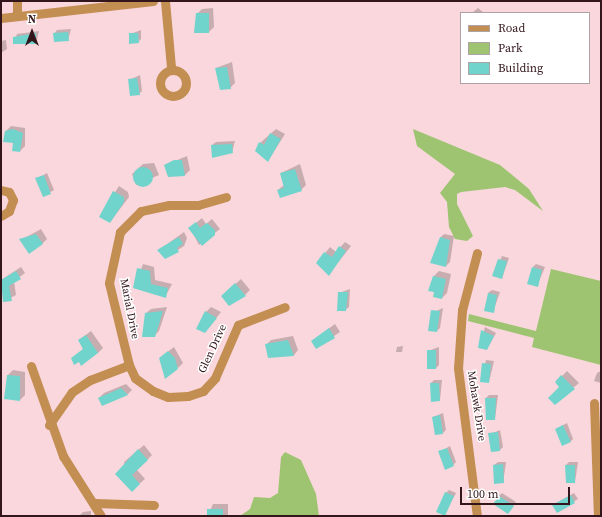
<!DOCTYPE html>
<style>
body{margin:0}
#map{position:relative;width:602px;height:517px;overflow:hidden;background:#f9d7dc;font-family:"Source Serif 4",serif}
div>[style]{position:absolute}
.green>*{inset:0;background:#9ec471}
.shadow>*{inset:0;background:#0003}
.building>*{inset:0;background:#71d4cc}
.round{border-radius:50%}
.minor>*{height:9px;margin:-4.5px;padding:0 4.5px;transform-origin:4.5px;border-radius:4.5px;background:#c38e52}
.minor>.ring{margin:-4.5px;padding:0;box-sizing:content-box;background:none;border:9px solid #c38e52;border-radius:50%}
span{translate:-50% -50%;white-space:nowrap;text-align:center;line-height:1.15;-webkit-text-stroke:3px #fff;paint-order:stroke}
.street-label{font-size:11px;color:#33161c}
.frame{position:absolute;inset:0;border:2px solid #33161c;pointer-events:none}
.legend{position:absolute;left:460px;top:12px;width:130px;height:72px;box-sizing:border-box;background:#fff;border:1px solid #ada2a4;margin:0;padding:5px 7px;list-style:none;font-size:12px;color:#33161c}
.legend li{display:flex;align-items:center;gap:8px;height:20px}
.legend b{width:20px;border:1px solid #ada2a4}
.north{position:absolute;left:12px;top:12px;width:40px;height:40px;-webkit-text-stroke:3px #fff;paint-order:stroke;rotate:0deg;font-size:11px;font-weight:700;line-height:16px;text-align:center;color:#33161c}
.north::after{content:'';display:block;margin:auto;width:14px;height:18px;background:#33161c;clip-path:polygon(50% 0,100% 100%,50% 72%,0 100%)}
.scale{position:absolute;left:460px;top:487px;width:110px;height:18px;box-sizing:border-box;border:2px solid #33161c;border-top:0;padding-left:5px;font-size:12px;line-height:14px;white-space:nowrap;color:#33161c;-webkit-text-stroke:3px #fff;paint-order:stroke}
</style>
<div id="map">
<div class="green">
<div style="clip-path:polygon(413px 129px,500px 165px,529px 189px,543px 211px,515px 190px,505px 187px,461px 192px,457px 194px,457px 204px,473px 236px,467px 241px,455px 239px,449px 227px,447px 202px,440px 193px,455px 174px,417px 146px)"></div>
<div style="clip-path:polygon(551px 269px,601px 281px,601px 365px,532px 347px,534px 338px,468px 321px,469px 314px,536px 331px)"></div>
<div style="clip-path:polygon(285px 452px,301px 460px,316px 494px,319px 516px,240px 516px,250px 509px,254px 497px,270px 498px,278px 493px,281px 457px)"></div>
</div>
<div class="shadow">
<div style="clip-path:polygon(213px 8px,214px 27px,209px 32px,197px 14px,202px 9px)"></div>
<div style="clip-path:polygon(478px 8px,484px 13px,472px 13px)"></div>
<div style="clip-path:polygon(71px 29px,68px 40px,54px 34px,57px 30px)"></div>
<div style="clip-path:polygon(141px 30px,141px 39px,138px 42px,130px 34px)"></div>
<div style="clip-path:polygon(39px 31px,36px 43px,14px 43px,17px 34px)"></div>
<div style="clip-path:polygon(6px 40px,7px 49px,1px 53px,1px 41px)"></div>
<div style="clip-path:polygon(232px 62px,235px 83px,230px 88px,216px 68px)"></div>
<div style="clip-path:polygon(140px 75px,142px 91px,139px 94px,129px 80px)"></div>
<div style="clip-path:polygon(11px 126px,25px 128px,25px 146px,20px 151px,6px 131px)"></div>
<div style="clip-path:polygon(276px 129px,285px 134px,268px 161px,260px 143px)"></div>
<div style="clip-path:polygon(235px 141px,232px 152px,212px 145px,216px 142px)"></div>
<div style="clip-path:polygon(187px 156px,190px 170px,185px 175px,169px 176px,165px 165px)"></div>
<div style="clip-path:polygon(154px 163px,159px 175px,136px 185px,132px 174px,143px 164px)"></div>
<div style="clip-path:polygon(300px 164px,306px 185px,301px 190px,278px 190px,284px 185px,281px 173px)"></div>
<div style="clip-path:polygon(47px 173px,54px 190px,43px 196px,37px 179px)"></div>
<div style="clip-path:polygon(119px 186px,128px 192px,129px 197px,110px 222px,100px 216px)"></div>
<div style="clip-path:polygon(202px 218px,206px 224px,212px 219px,220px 229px,199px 245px,190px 228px)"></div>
<div style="clip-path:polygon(41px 229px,47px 239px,42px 244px,21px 240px)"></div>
<div style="clip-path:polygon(184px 232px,187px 238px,184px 246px,165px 258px,159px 250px)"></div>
<div style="clip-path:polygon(444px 234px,454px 236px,450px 262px,446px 266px,440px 238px)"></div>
<div style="clip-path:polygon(345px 242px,351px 246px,329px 274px,317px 263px,330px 247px,336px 252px)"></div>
<div style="clip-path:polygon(502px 256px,509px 258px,502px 278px,494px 275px)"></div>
<div style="clip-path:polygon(143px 264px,154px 267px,155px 280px,172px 284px,165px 297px,134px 288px)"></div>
<div style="clip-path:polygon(536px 264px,545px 267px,537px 286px,533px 267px)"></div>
<div style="clip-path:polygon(21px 267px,25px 273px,14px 281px,16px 295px,4px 301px,1px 280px)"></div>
<div style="clip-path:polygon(439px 271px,451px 274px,447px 293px,442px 298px,435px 291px,434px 276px)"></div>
<div style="clip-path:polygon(241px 279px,250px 290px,245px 295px,222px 296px)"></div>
<div style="clip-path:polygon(350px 289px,349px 307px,345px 310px,339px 293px)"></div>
<div style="clip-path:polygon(492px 290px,500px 292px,493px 312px,488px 293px)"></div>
<div style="clip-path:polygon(167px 307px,159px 331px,154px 336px,145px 314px,151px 309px)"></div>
<div style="clip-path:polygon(211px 307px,221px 312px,205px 332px,206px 312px)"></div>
<div style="clip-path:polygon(443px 308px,440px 328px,437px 331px,432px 313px)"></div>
<div style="clip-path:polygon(335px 324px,340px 332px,316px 348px,312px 341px)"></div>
<div style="clip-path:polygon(485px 327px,496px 333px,487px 349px,479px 347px)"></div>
<div style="clip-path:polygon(91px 331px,103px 348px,98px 353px,83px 349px,79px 340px)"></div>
<div style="clip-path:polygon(293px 336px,298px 350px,294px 355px,269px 357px,266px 345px,271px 340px)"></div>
<div style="clip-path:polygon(403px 346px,402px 352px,396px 352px,397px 347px)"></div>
<div style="clip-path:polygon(174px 347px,183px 363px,178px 368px,166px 353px)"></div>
<div style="clip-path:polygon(439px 347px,439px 365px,436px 368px,428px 351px)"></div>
<div style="clip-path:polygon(486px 360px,494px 361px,489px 382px,481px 381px)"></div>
<div style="clip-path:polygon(13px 370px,25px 372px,25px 395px,20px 400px,8px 375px)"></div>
<div style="clip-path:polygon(567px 371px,579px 383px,555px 403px,561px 387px,556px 382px)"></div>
<div style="clip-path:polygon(601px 371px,601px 383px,594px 381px,597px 373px)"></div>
<div style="clip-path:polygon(434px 380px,442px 380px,440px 400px,431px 383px)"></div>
<div style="clip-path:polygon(126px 384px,132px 390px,128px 394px,102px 405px,99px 398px,104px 393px)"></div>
<div style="clip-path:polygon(489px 395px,498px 395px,495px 419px,486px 398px)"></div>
<div style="clip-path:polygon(443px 413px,446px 430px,443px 433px,433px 417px)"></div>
<div style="clip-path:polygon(567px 423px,573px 439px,570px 442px,556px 429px)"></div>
<div style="clip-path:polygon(500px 430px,503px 447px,500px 450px,490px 434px)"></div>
<div style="clip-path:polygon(144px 445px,152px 455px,137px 470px,145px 479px,132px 490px,124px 462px)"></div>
<div style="clip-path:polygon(450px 446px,456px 462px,453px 465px,440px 452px)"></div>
<div style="clip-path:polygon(498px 462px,506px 462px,503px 483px,494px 465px)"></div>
<div style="clip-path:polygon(569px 462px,578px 462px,575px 482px,566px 465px)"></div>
<div style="clip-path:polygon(449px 490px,456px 493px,444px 515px,446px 493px)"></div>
<div style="clip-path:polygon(502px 493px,516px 502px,508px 513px,499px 496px)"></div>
<div style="clip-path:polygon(574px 493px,578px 499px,557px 512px,553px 505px)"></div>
<div style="clip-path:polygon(213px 504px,228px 504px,228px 516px,208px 516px)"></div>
<div style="clip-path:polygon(91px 511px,91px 516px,79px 516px,83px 512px)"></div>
</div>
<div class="building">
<div style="clip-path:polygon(196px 13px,209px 13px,209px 33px,194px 33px)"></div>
<div style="clip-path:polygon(68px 32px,69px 41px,54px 42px,53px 33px)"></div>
<div style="clip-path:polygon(36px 33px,36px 44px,13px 44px,13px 37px)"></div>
<div style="clip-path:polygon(129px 33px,138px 33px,139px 43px,129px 44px)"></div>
<div style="clip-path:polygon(227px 67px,231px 89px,220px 90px,215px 68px)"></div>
<div style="clip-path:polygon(137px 78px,140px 95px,130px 96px,128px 79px)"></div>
<div style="clip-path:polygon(13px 129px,23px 133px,20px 152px,12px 151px,13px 143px,3px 142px,5px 131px)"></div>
<div style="clip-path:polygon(270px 133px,281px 139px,268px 162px,255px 151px,259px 142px,264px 145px)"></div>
<div style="clip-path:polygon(232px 144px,233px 153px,212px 158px,211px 145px)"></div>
<div style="clip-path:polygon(174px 160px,182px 160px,185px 176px,168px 177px,164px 165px)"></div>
<div class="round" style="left:133px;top:167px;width:20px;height:20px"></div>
<div style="clip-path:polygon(295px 169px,302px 191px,280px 198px,277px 190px,284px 188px,280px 173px)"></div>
<div style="clip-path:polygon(44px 175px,51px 194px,43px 197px,35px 178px)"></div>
<div style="clip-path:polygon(113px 191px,124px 197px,124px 202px,110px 223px,99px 217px)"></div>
<div style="clip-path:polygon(196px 222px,200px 228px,207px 223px,215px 230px,215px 235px,202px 246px,188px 228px)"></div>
<div style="clip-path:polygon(36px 234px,43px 244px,29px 254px,19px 239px)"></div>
<div style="clip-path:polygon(179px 237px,183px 244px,177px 248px,179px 252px,165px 259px,157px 250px)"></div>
<div style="clip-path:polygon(440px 237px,450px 240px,446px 267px,430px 263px)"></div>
<div style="clip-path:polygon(339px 246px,346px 251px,329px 276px,316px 263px,324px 252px,332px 257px)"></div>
<div style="clip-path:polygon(498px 259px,507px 261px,502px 279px,492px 276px)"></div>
<div style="clip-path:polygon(532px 267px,542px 270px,538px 287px,527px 284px)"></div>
<div style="clip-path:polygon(137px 268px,150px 271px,151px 284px,168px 288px,166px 298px,133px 288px)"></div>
<div style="clip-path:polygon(16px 271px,21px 279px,9px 286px,12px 301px,3px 302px,1px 280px)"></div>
<div style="clip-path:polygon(433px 276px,446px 279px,442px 299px,433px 297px,434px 292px,428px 291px)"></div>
<div style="clip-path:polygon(235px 283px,246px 296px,229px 306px,221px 296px)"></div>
<div style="clip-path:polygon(338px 292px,348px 292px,346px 311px,337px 311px)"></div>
<div style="clip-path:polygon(488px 293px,497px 295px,494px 313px,484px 311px)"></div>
<div style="clip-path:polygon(431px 310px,440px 311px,437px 332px,428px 331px)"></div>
<div style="clip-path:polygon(163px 311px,155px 337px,142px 337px,145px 313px)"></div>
<div style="clip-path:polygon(205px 311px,217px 318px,205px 333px,196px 329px)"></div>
<div style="clip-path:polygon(329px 328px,335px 338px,316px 349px,311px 341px)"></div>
<div style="clip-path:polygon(481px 330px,494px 336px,487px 350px,478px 348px)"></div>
<div style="clip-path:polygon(86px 335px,98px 353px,81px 366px,79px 362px,74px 365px,71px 358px,83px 349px,78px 340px)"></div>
<div style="clip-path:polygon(288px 340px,294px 356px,268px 358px,265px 344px)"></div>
<div style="clip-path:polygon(427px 350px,436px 350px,436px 369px,427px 369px)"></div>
<div style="clip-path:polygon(168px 351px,175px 358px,178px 369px,165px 379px,159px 358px)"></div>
<div style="clip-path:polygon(482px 363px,491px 364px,489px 383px,480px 382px)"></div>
<div style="clip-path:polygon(7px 375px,20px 376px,20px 401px,4px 399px)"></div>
<div style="clip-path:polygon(561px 375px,575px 389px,555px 405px,548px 398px,559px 387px,555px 382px)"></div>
<div style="clip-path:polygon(430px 383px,439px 383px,440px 401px,431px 402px)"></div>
<div style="clip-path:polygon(121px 388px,128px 395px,102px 406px,98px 398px)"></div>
<div style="clip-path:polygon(485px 398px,496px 398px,495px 420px,486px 420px)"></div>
<div style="clip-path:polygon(440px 415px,443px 434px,435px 435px,432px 417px)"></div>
<div style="clip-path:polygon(563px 425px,571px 442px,562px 446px,555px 429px)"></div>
<div style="clip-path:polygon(498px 432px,500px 451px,491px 452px,488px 433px)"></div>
<div style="clip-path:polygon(447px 448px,454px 466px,445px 470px,438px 451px)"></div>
<div style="clip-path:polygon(138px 449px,148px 460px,132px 475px,140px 484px,132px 492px,115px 474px)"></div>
<div style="clip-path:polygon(503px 464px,504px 483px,494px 484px,493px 465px)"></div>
<div style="clip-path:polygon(565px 465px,575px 465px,575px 483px,566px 483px)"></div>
<div style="clip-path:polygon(445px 492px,454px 496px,445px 516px,436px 512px)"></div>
<div style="clip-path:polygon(571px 495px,575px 503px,557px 513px,552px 505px)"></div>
<div style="clip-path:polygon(499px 496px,514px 506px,508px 514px,493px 504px)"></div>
<div style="clip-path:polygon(207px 509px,223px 509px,223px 516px,207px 516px)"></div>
</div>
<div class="minor">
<div style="left:17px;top:1px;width:15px;rotate:90deg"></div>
<div style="left:165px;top:1px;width:66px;rotate:84.8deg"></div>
<div style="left:1px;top:18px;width:153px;rotate:-6.4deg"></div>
<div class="ring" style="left:160px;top:70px;width:17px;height:17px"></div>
<div style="left:1px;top:190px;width:8px;rotate:14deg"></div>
<div style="left:9px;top:192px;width:9px;rotate:63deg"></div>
<div style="left:13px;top:200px;width:12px;rotate:110deg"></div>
<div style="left:9px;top:211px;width:9px;rotate:148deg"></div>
<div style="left:226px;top:197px;width:29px;rotate:164deg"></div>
<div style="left:198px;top:205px;width:29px;rotate:180deg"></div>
<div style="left:169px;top:205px;width:29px;rotate:168deg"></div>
<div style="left:141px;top:211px;width:30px;rotate:135deg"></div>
<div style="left:120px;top:232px;width:52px;rotate:102.2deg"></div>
<div style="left:109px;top:283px;width:84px;rotate:76.3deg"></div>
<div style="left:129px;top:365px;width:14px;rotate:65deg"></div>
<div style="left:135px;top:378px;width:22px;rotate:36deg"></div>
<div style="left:153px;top:391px;width:16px;rotate:22deg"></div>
<div style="left:168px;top:397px;width:20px;rotate:-3deg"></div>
<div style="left:188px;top:396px;width:16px;rotate:-18deg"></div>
<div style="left:203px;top:391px;width:18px;rotate:-47deg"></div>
<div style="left:215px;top:378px;width:58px;rotate:-66.5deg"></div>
<div style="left:238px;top:325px;width:50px;rotate:-21deg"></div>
<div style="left:477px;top:253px;width:59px;rotate:104.7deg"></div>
<div style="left:462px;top:310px;width:58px;rotate:93.9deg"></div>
<div style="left:458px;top:368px;width:149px;rotate:82.7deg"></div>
<div style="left:31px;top:366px;width:96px;rotate:70.4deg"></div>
<div style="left:63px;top:456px;width:71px;rotate:57.7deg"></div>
<div style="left:594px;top:403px;width:113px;rotate:88deg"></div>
<div style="left:49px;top:425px;width:40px;rotate:-55.1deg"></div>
<div style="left:72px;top:392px;width:22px;rotate:-34deg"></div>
<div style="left:90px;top:380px;width:42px;rotate:-21deg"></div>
<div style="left:95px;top:503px;width:59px;rotate:1.9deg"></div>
</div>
<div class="street-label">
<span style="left:129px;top:309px;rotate:79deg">Marial Drive</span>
<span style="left:213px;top:349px;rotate:-65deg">Glen Drive</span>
<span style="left:476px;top:406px;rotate:81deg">Mohawk Drive</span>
</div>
<div class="frame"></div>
<ul class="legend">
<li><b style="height:5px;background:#c38e52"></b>Road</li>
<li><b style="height:11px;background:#9ec471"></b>Park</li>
<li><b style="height:11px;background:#71d4cc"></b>Building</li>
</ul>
<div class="north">N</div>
<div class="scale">100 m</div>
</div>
